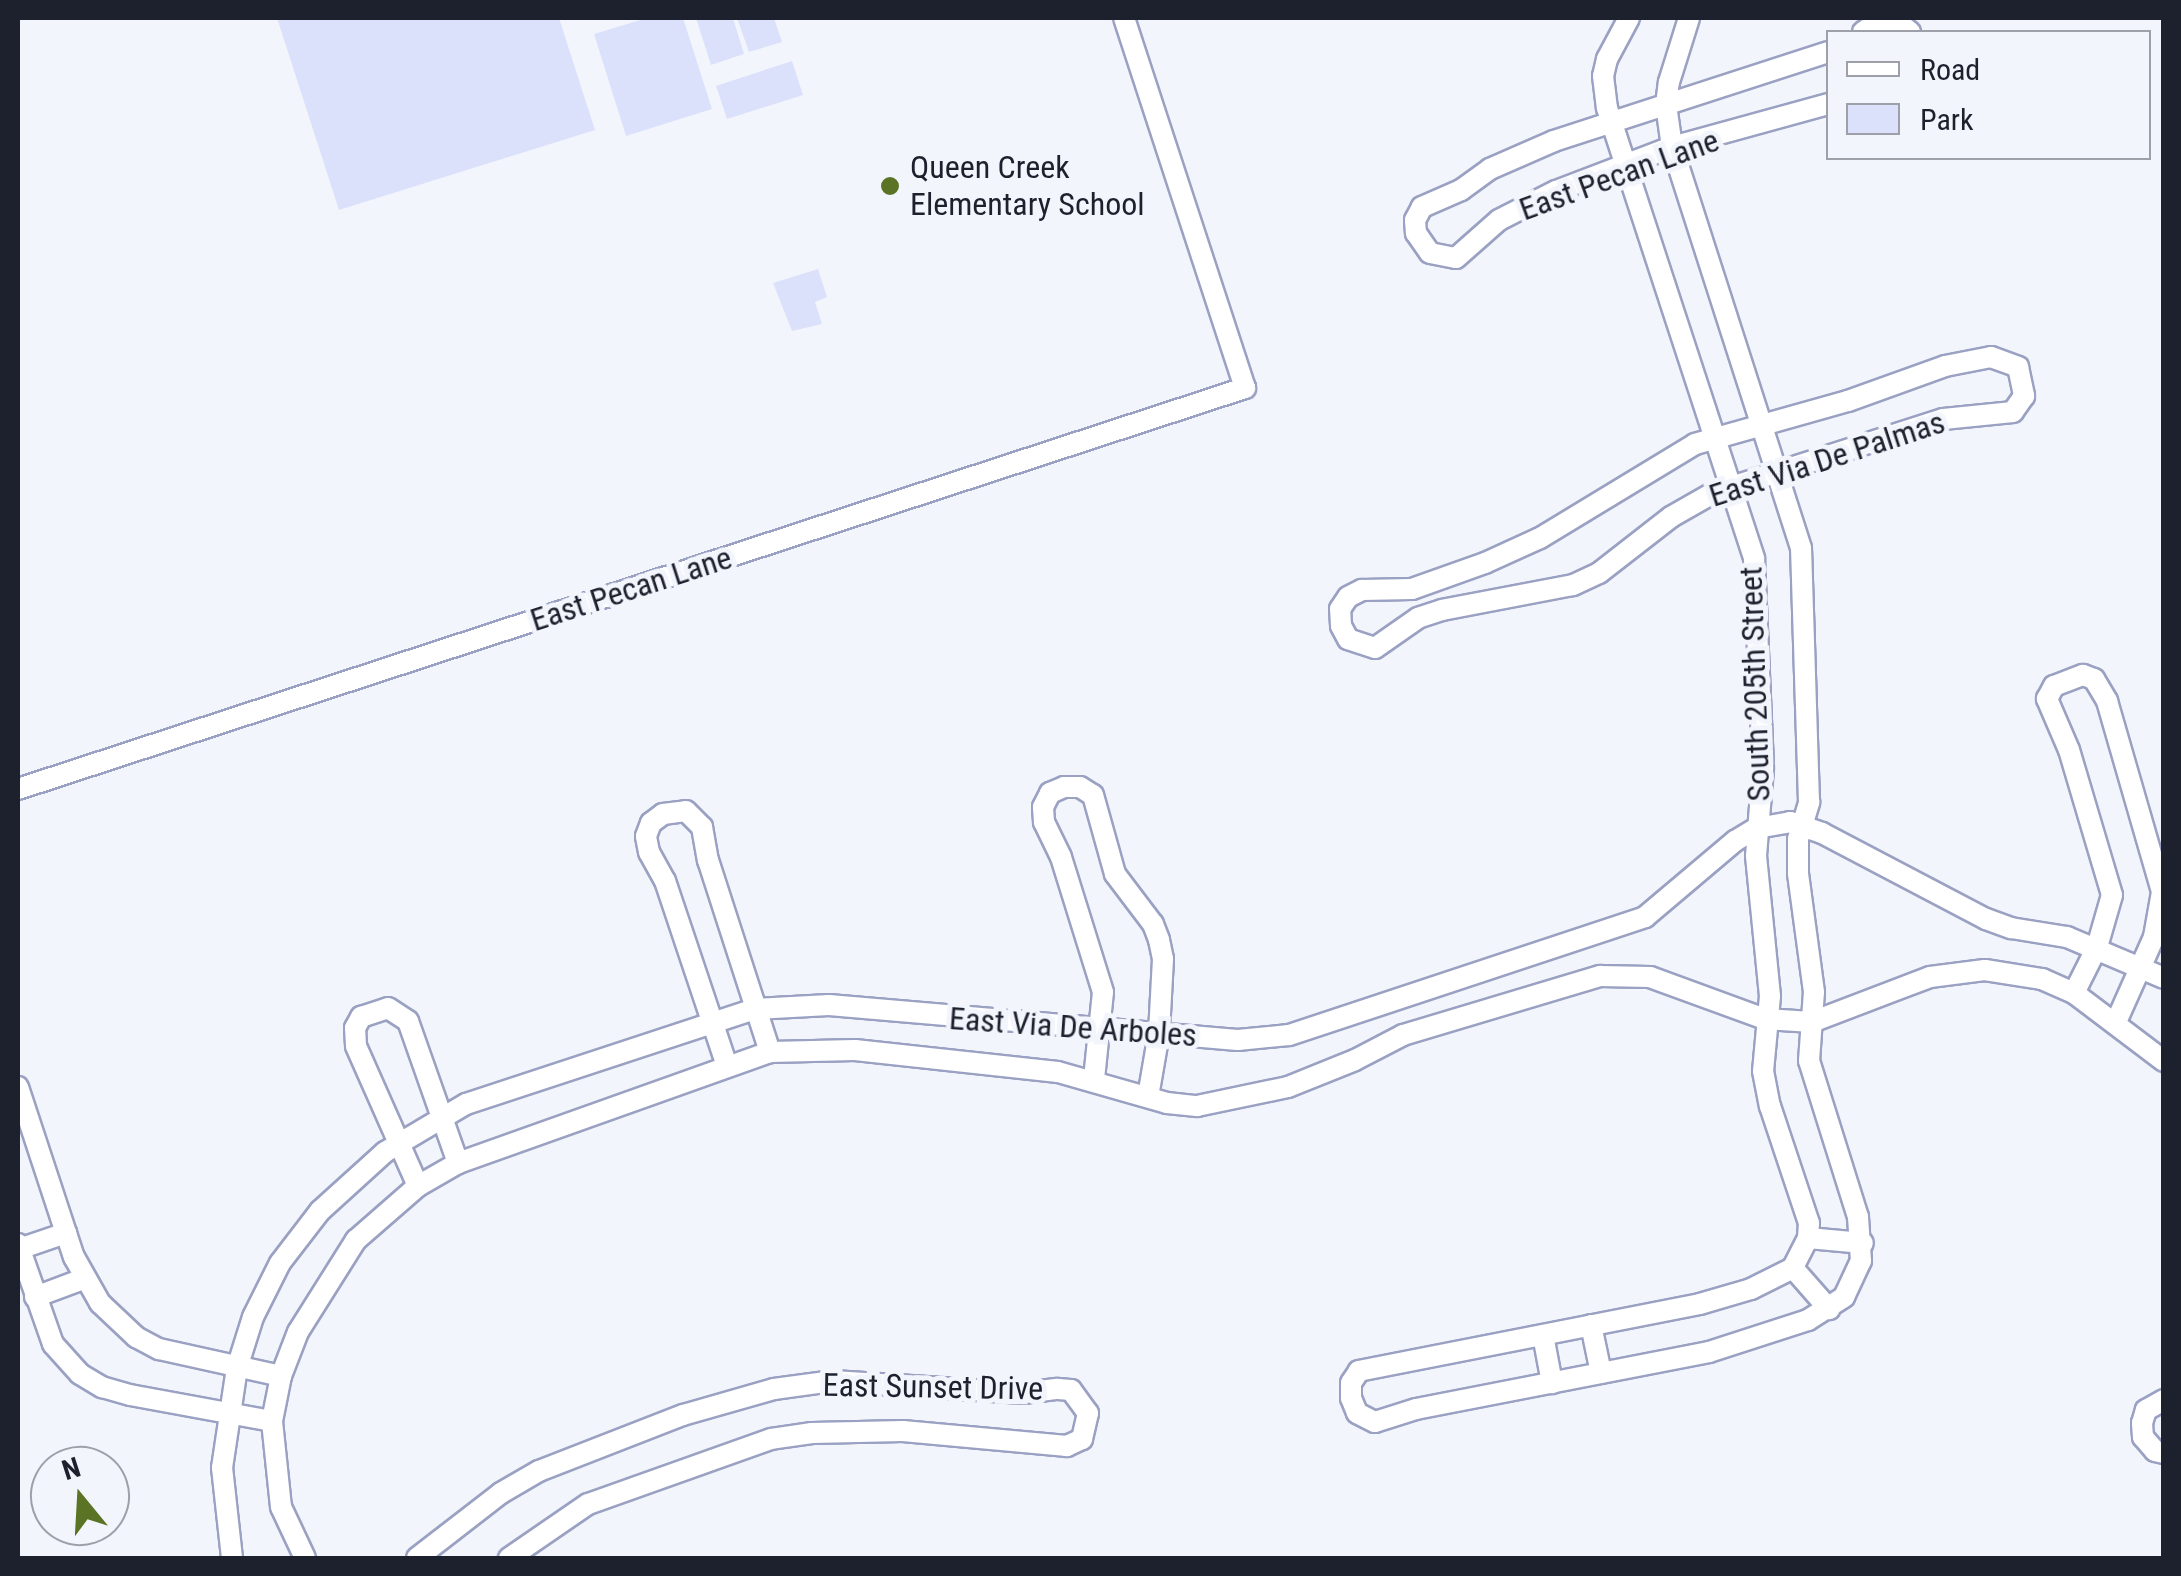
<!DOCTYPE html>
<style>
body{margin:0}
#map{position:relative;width:2181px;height:1576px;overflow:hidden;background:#f3f5fc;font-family:"Roboto Condensed",sans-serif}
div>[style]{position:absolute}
.green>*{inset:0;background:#dbe1fb}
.roads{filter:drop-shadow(2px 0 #9aa1c2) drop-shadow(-2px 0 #9aa1c2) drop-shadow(0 2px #9aa1c2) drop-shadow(0 -2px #9aa1c2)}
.minor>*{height:20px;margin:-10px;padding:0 10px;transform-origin:10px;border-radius:10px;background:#fff}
.dots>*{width:28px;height:28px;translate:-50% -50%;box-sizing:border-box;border:5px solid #f3f5fc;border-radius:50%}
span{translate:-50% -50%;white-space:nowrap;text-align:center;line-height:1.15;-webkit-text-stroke:10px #f3f5fc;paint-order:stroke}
.poi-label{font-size:32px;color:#1d202d}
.left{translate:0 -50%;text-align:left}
.street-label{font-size:32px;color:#1d202d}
.frame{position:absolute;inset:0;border:20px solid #1d202d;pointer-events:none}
.legend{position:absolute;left:1826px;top:30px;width:325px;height:130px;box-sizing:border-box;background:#f3f5fc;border:2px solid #9da0a9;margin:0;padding:12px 18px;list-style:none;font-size:30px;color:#1d202d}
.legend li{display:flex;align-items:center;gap:20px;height:50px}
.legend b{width:50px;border:2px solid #9da0a9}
.north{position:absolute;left:30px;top:1446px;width:100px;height:100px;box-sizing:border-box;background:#f3f5fc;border:2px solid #9da0a9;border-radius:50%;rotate:342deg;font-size:28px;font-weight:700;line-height:40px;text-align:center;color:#1d202d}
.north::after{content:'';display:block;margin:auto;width:35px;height:45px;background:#5a7325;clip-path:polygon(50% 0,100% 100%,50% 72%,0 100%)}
</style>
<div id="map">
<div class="green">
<div style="clip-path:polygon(277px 18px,559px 18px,595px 130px,339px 210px)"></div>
<div style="clip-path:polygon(647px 18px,683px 18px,712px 109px,626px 136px,594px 34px)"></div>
<div style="clip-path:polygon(696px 18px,733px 18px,744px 54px,711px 65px)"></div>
<div style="clip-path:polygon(737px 18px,774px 18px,782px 42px,749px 52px)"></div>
<div style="clip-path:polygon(792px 61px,803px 95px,727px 119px,716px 86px)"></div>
<div style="clip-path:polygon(818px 269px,827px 297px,815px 302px,822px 324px,792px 331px,773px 283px)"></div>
</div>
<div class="roads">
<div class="minor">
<div style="left:1629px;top:18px;width:47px;rotate:118.2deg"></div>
<div style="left:1607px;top:59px;width:17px;rotate:103deg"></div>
<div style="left:1603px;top:76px;width:32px;rotate:83deg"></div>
<div style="left:1607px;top:108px;width:474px;rotate:71.9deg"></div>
<div style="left:1754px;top:559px;width:210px;rotate:87.5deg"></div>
<div style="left:1763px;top:769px;width:87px;rotate:94.6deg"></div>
<div style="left:1756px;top:856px;width:141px;rotate:84.3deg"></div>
<div style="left:1770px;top:996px;width:75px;rotate:95.3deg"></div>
<div style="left:1763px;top:1071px;width:36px;rotate:79deg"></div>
<div style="left:1770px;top:1106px;width:123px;rotate:71.6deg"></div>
<div style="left:1809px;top:1223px;width:15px;rotate:94deg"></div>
<div style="left:1808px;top:1238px;width:34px;rotate:117deg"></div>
<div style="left:1793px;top:1268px;width:47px;rotate:153.4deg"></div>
<div style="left:1751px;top:1289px;width:53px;rotate:163.6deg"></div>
<div style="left:1700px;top:1304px;width:348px;rotate:168.9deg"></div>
<div style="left:1359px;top:1371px;width:14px;rotate:124deg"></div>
<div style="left:1351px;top:1383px;width:15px;rotate:90deg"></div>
<div style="left:1351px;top:1398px;width:16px;rotate:68deg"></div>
<div style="left:1357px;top:1413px;width:20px;rotate:27deg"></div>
<div style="left:1375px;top:1422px;width:43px;rotate:-17.6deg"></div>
<div style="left:1416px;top:1409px;width:298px;rotate:-11deg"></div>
<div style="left:1709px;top:1352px;width:104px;rotate:-17.9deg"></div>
<div style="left:1808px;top:1320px;width:43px;rotate:-32.6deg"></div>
<div style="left:1844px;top:1297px;width:40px;rotate:-65deg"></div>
<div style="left:1861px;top:1261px;width:44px;rotate:-93.9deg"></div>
<div style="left:1858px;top:1217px;width:164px;rotate:-107.4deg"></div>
<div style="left:1809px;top:1061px;width:69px;rotate:-85.9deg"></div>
<div style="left:1814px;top:992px;width:120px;rotate:-97.7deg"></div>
<div style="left:1798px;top:873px;width:34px;rotate:-90deg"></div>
<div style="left:1798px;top:839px;width:39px;rotate:-73deg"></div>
<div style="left:1809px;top:802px;width:254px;rotate:-91.8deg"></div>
<div style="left:1801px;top:548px;width:421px;rotate:-107.8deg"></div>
<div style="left:1672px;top:147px;width:42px;rotate:-98.1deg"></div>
<div style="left:1666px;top:105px;width:23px;rotate:-83deg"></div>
<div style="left:1669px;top:82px;width:67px;rotate:-72.6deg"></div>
<div style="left:1863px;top:32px;width:19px;rotate:-35deg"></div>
<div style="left:1879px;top:21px;width:17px"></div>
<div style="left:1896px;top:21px;width:18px;rotate:38deg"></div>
<div style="left:1828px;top:52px;width:288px;rotate:162deg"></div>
<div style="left:1554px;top:141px;width:70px;rotate:156.4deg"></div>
<div style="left:1490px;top:169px;width:36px;rotate:144deg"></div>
<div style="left:1461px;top:190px;width:43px;rotate:156.4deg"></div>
<div style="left:1422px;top:207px;width:15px;rotate:118deg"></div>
<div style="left:1415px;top:220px;width:13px;rotate:86deg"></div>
<div style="left:1416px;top:233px;width:24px;rotate:55deg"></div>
<div style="left:1430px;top:253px;width:26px;rotate:11deg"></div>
<div style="left:1456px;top:258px;width:57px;rotate:-41.5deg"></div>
<div style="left:1499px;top:220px;width:64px;rotate:-27deg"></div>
<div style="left:1556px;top:191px;width:124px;rotate:-20.8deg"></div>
<div style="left:1672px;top:147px;width:162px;rotate:-15.4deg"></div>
<div style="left:1991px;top:357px;width:29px;rotate:20deg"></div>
<div style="left:2018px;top:367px;width:30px;rotate:78deg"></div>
<div style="left:2024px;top:396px;width:19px;rotate:125deg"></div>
<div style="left:2013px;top:412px;width:70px;rotate:174.3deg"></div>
<div style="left:1943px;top:419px;width:242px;rotate:162.2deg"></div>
<div style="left:1713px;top:493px;width:48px;rotate:150.3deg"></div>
<div style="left:1671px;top:517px;width:91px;rotate:142.1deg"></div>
<div style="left:1599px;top:573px;width:29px;rotate:155deg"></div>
<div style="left:1573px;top:585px;width:133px;rotate:169.2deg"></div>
<div style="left:1442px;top:610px;width:25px;rotate:162deg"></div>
<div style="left:1418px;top:618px;width:52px;rotate:145.1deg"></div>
<div style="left:1375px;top:648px;width:28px;rotate:-162deg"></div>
<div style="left:1348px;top:639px;width:15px;rotate:-118deg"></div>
<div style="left:1341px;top:626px;width:17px;rotate:-93deg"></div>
<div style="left:1340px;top:609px;width:14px;rotate:-56deg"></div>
<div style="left:1348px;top:597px;width:16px;rotate:-27deg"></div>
<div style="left:1362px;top:590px;width:50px;rotate:-1.1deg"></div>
<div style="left:1412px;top:589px;width:77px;rotate:-19.6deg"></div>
<div style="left:1485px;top:563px;width:60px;rotate:-24.4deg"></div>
<div style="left:1540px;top:538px;width:181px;rotate:-31.2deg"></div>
<div style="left:1695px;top:444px;width:159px;rotate:-15.7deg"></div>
<div style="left:1848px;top:401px;width:103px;rotate:-19.8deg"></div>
<div style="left:1945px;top:366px;width:47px;rotate:-11.1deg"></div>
<div style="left:18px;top:789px;width:1291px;rotate:-18.1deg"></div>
<div style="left:1245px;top:388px;width:389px;rotate:-108.1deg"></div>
<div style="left:2074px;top:993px;width:51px;rotate:-63.4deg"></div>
<div style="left:2097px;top:947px;width:54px;rotate:-73.9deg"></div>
<div style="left:2112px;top:895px;width:151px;rotate:-106.5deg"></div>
<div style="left:2069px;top:750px;width:56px;rotate:-113.3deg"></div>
<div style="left:2047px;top:699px;width:15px;rotate:-62deg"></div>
<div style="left:2054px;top:686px;width:31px;rotate:-21deg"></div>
<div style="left:2083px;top:675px;width:12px;rotate:20deg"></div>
<div style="left:2094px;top:679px;width:26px;rotate:59deg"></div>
<div style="left:2107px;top:701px;width:199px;rotate:73.9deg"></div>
<div style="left:2162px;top:892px;width:46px;rotate:100.1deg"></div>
<div style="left:2154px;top:937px;width:95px;rotate:114.1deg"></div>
<div style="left:727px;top:1066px;width:195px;rotate:-108.5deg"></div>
<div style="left:665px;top:881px;width:33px;rotate:-119deg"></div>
<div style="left:649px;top:852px;width:16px;rotate:-101deg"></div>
<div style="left:646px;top:836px;width:14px;rotate:-69deg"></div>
<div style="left:651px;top:823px;width:15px;rotate:-37deg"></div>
<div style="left:663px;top:814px;width:23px;rotate:-7deg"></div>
<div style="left:686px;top:811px;width:23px;rotate:45deg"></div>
<div style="left:702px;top:827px;width:34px;rotate:80deg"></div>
<div style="left:708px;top:860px;width:202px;rotate:72.1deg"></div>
<div style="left:1094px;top:1079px;width:87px;rotate:-84.1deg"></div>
<div style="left:1103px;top:992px;width:141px;rotate:-107.3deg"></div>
<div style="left:1061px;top:857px;width:39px;rotate:-116deg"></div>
<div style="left:1044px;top:822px;width:15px;rotate:-94deg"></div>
<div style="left:1043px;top:807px;width:16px;rotate:-63deg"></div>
<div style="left:1050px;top:793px;width:15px;rotate:-23deg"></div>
<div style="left:1064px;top:787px;width:16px"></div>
<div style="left:1080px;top:787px;width:15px;rotate:32deg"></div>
<div style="left:1093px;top:795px;width:82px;rotate:74.4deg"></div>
<div style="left:1115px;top:874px;width:63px;rotate:52.8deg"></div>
<div style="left:1153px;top:924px;width:17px;rotate:69deg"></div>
<div style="left:1159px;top:940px;width:19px;rotate:78deg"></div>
<div style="left:1163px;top:959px;width:74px;rotate:93.1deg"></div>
<div style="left:1159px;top:1033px;width:65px;rotate:99.8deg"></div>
<div style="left:18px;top:1087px;width:179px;rotate:71.8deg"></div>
<div style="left:74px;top:1257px;width:53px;rotate:60.5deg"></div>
<div style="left:100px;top:1303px;width:50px;rotate:43.4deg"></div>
<div style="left:136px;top:1337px;width:26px;rotate:28deg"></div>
<div style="left:159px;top:1349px;width:125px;rotate:12.5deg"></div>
<div style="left:418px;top:1186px;width:153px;rotate:-113.9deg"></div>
<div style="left:356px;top:1046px;width:18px;rotate:-93deg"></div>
<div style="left:355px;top:1028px;width:13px;rotate:-61deg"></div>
<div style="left:361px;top:1017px;width:28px;rotate:-18deg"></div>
<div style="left:388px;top:1008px;width:24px;rotate:33deg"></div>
<div style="left:408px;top:1021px;width:151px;rotate:70.6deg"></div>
<div style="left:1808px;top:1238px;width:55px;rotate:5.2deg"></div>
<div style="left:18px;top:1244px;width:106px;rotate:70.7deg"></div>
<div style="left:53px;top:1344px;width:40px;rotate:48deg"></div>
<div style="left:80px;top:1374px;width:26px;rotate:31deg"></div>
<div style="left:102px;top:1387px;width:29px;rotate:16deg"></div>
<div style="left:130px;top:1395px;width:144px;rotate:10.4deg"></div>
<div style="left:19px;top:1249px;width:50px;rotate:-18.8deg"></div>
<div style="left:1793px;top:1268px;width:55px;rotate:48.7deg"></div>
<div style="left:35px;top:1297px;width:51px;rotate:-20.6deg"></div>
<div style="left:1591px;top:1325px;width:49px;rotate:78.2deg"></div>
<div style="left:1543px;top:1335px;width:49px;rotate:79.4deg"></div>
<div style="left:2164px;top:1400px;width:21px;rotate:151deg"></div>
<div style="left:2146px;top:1410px;width:14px;rotate:107deg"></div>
<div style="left:2142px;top:1423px;width:14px;rotate:86deg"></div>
<div style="left:2143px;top:1437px;width:18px;rotate:49deg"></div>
<div style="left:2155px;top:1451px;width:9px;rotate:13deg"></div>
<div style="left:232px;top:1558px;width:91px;rotate:-96.3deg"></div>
<div style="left:222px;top:1468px;width:101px;rotate:-81.5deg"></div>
<div style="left:237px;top:1368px;width:53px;rotate:-72.6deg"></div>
<div style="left:253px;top:1317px;width:60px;rotate:-63.4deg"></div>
<div style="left:280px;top:1263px;width:66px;rotate:-52.4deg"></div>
<div style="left:320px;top:1211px;width:88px;rotate:-42.2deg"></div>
<div style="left:385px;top:1152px;width:94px;rotate:-30.7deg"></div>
<div style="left:466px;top:1104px;width:304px;rotate:-18.2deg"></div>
<div style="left:755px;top:1009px;width:74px;rotate:-3.1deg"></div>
<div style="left:829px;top:1005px;width:410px;rotate:4.9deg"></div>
<div style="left:1238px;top:1040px;width:51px;rotate:-5.6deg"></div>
<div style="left:1289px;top:1035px;width:375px;rotate:-18.3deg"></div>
<div style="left:1645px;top:917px;width:118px;rotate:-40.2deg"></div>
<div style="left:1735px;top:841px;width:26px;rotate:-31deg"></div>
<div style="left:1757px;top:828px;width:34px;rotate:-10deg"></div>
<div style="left:1790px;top:822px;width:34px;rotate:19deg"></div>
<div style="left:1822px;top:833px;width:185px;rotate:27.7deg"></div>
<div style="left:1986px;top:919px;width:27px;rotate:20deg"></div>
<div style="left:2011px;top:928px;width:57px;rotate:9.1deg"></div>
<div style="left:2067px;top:937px;width:105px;rotate:22.9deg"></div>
<div style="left:305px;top:1558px;width:56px;rotate:-115.2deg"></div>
<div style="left:281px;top:1507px;width:86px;rotate:-96deg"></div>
<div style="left:272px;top:1421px;width:46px;rotate:-78.7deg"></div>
<div style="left:281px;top:1376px;width:47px;rotate:-68.9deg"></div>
<div style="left:298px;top:1332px;width:109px;rotate:-57.8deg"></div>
<div style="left:356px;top:1240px;width:82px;rotate:-41.1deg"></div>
<div style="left:418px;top:1186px;width:46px;rotate:-29.9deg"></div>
<div style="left:458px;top:1163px;width:331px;rotate:-19.6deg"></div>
<div style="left:770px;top:1052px;width:85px;rotate:-1.3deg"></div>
<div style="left:855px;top:1050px;width:204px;rotate:6.2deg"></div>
<div style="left:1058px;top:1072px;width:113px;rotate:15.9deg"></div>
<div style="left:1167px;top:1103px;width:30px;rotate:6deg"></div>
<div style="left:1197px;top:1106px;width:93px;rotate:-11.8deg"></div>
<div style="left:1288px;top:1087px;width:72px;rotate:-21.9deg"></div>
<div style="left:1355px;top:1060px;width:54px;rotate:-27.5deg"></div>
<div style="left:1403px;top:1035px;width:206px;rotate:-16.7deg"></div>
<div style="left:1600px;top:976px;width:50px;rotate:1.1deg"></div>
<div style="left:1650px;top:977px;width:122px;rotate:20.1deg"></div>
<div style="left:1765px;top:1019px;width:47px;rotate:3.7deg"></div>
<div style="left:1812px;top:1022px;width:126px;rotate:-20.9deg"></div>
<div style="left:1930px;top:977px;width:55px;rotate:-7.3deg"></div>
<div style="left:1985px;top:970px;width:58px;rotate:9deg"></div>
<div style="left:2042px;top:979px;width:35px;rotate:24deg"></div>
<div style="left:2074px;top:993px;width:113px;rotate:37.1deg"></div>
<div style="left:417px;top:1558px;width:106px;rotate:-37.7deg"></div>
<div style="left:501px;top:1493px;width:44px;rotate:-30.1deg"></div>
<div style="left:539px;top:1471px;width:155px;rotate:-21.3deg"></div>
<div style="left:683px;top:1415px;width:95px;rotate:-15.9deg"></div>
<div style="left:774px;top:1389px;width:60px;rotate:-7.7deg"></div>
<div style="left:833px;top:1381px;width:190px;rotate:3.6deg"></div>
<div style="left:1023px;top:1393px;width:35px;rotate:-7deg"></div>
<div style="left:1058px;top:1389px;width:13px;rotate:4deg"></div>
<div style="left:1071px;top:1390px;width:29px;rotate:54deg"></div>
<div style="left:1088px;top:1413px;width:27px;rotate:103deg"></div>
<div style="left:1082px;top:1439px;width:17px;rotate:155deg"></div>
<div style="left:1067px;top:1446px;width:165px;rotate:-174.8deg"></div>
<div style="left:903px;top:1431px;width:91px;rotate:178.7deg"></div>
<div style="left:812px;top:1433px;width:41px;rotate:171.7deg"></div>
<div style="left:771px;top:1439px;width:194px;rotate:160.4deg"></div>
<div style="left:588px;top:1504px;width:96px;rotate:145.6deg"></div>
</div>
</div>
<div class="dots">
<div style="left:890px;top:186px;background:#5a7325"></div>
</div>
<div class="poi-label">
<span class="left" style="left:910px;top:186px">Queen Creek<br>Elementary School</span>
</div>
<div class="street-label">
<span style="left:1619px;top:175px;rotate:-20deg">East Pecan Lane</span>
<span style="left:1827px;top:459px;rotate:-18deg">East Via De Palmas</span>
<span style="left:631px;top:589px;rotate:-18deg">East Pecan Lane</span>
<span style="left:1755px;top:684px;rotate:-92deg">South 205th Street</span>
<span style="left:1073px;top:1027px;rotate:4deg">East Via De Arboles</span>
<span style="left:933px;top:1387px;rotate:1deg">East Sunset Drive</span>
</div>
<div class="frame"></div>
<ul class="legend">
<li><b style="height:12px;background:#fff"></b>Road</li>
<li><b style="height:28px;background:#dbe1fb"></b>Park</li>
</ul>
<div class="north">N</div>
</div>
